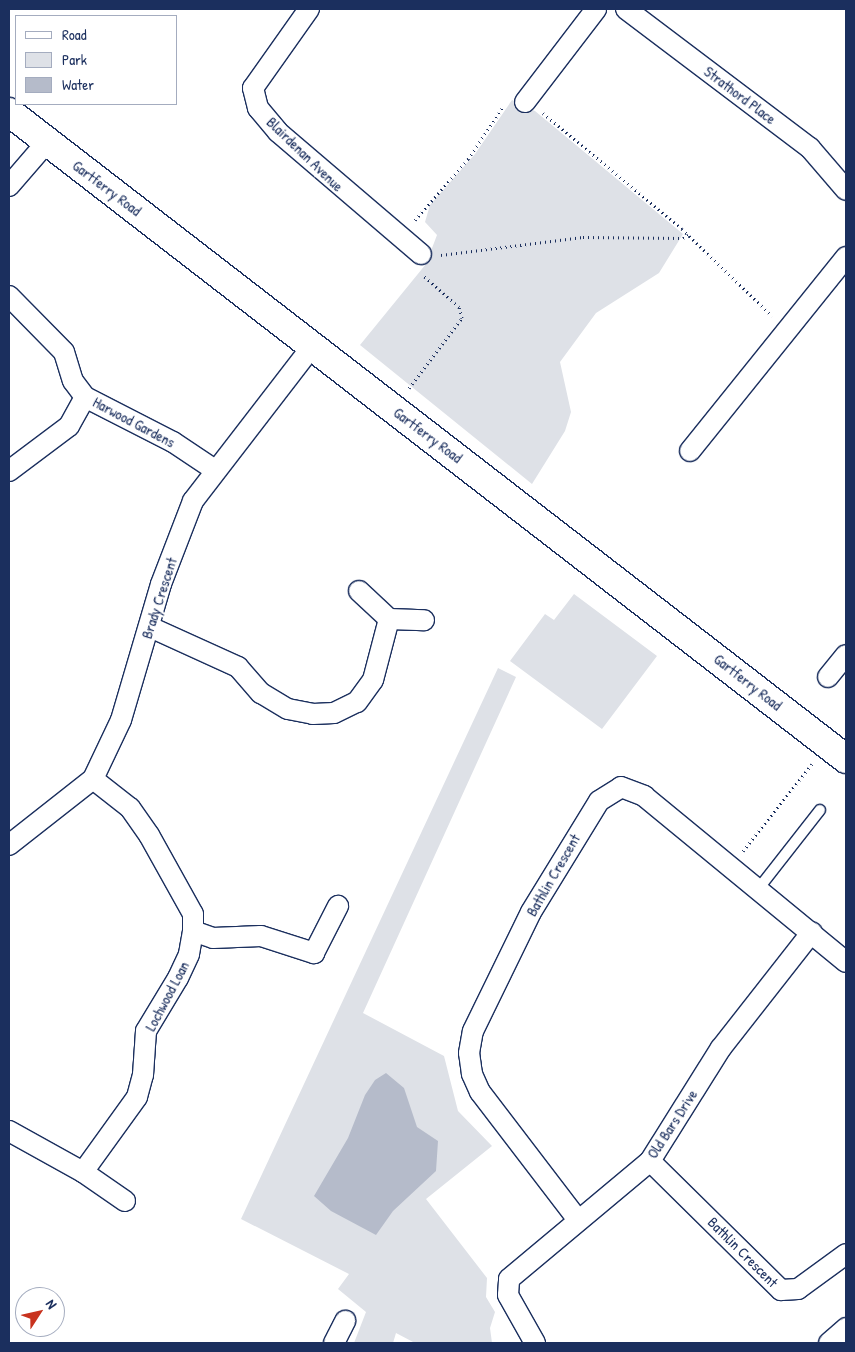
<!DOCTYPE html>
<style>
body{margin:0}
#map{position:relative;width:855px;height:1352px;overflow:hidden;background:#fff;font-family:"Patrick Hand",sans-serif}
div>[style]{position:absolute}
.green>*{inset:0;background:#dee1e7}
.water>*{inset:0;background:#b5bbca}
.path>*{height:3px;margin-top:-1.5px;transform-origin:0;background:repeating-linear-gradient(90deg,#1b2f5e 0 1px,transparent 0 5px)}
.roads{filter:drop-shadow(1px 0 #1b2f5e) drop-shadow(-1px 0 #1b2f5e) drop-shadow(0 1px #1b2f5e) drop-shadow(0 -1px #1b2f5e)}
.lane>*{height:10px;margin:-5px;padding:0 5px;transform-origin:5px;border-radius:5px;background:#fff}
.street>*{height:20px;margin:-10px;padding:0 10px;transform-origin:10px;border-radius:10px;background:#fff}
.secondary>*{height:28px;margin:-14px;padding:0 14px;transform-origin:14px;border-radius:14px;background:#fff}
span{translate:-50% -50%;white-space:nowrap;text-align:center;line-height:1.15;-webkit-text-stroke:4px #fff;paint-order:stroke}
.street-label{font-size:15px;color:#1b2f5e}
.frame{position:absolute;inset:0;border:10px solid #1b2f5e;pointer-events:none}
.legend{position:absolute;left:15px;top:15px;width:162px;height:90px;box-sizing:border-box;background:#fff;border:1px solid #a4acbf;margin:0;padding:6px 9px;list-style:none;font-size:15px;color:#1b2f5e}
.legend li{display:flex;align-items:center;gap:10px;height:25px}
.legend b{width:25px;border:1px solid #a4acbf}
.north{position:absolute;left:15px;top:1287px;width:50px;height:50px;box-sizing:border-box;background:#fff;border:1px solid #a4acbf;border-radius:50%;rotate:55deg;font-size:14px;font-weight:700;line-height:20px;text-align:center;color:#1b2f5e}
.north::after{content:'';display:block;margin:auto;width:18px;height:22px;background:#c8321e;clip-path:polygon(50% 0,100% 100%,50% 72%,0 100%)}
</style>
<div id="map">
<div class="green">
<div style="clip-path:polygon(512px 100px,535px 111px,683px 234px,659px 273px,596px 313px,560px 362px,571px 412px,565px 431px,532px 484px,360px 345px,426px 264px,437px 235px,425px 222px,430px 205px,475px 154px)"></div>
<div style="clip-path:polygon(574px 594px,657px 656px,602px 729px,510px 661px,545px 614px,554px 620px)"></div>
<div style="clip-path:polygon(498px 668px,516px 677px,363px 1013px,444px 1056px,458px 1111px,492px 1146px,426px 1199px,487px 1278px,486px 1297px,495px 1312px,490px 1328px,492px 1343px,415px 1343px,396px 1333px,393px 1343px,354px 1343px,366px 1312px,338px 1289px,349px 1274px,241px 1219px)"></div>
</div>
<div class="water">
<div style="clip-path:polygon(386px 1073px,404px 1088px,417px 1127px,438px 1141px,436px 1171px,393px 1211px,376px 1235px,331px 1211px,314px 1196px,348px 1138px,365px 1095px,375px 1080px)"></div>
</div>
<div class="path">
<div style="left:543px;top:113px;width:181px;rotate:39.8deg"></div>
<div style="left:682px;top:229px;width:125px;rotate:44deg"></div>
<div style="left:415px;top:220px;width:81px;rotate:-49deg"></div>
<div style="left:468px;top:159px;width:63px;rotate:-56.1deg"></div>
<div style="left:441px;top:255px;width:143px;rotate:-7.2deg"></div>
<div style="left:583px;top:237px;width:100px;rotate:0.6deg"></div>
<div style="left:683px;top:238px;width:6px;rotate:-31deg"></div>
<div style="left:409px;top:388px;width:88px;rotate:-52.9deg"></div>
<div style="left:462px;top:318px;width:11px;rotate:-105deg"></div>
<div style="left:459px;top:307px;width:47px;rotate:-138.5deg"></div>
<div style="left:743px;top:851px;width:111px;rotate:-51.6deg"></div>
</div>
<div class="roads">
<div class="lane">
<div style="left:759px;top:888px;width:99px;rotate:-52deg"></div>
</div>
<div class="street">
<div style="left:309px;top:9px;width:97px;rotate:125.3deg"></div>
<div style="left:253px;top:88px;width:21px;rotate:76deg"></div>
<div style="left:258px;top:108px;width:31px;rotate:50deg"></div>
<div style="left:278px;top:132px;width:188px;rotate:40.5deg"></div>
<div style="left:626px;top:9px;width:231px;rotate:37.1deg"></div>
<div style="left:810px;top:148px;width:55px;rotate:49.4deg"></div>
<div style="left:525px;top:102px;width:117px;rotate:-52.6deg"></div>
<div style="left:9px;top:186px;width:58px;rotate:-49.2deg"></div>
<div style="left:9px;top:296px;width:78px;rotate:45.5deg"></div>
<div style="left:64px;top:352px;width:30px;rotate:73deg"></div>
<div style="left:73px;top:381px;width:20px;rotate:53deg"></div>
<div style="left:85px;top:397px;width:99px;rotate:27.1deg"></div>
<div style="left:173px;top:442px;width:50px;rotate:33.7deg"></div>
<div style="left:690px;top:451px;width:249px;rotate:-51.2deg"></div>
<div style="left:9px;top:471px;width:75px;rotate:-36.9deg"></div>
<div style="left:69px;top:426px;width:33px;rotate:-61deg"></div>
<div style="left:359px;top:591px;width:41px;rotate:43deg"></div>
<div style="left:150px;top:627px;width:97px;rotate:24.4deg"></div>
<div style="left:238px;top:667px;width:35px;rotate:49deg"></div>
<div style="left:261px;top:693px;width:31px;rotate:31deg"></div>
<div style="left:288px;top:709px;width:25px;rotate:11deg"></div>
<div style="left:313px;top:714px;width:21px;rotate:-3deg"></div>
<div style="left:334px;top:713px;width:25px;rotate:-26deg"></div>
<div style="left:357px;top:702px;width:27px;rotate:-54deg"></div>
<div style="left:373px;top:680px;width:63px;rotate:-75.3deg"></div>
<div style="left:389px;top:619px;width:35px;rotate:2deg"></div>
<div style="left:828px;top:677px;width:28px;rotate:-51deg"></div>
<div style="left:9px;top:845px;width:107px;rotate:-38.2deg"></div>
<div style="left:93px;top:779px;width:65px;rotate:-64.6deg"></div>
<div style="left:121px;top:720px;width:142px;rotate:-73.6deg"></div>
<div style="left:161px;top:584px;width:89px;rotate:-68.9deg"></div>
<div style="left:193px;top:501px;width:197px;rotate:-52.4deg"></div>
<div style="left:193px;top:931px;width:21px;rotate:19deg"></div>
<div style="left:213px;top:938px;width:48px;rotate:-2.4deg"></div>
<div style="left:261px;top:936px;width:56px;rotate:17.8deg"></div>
<div style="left:314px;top:953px;width:53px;rotate:-62.9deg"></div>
<div style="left:9px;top:1131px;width:85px;rotate:29deg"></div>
<div style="left:83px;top:1172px;width:51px;rotate:34.6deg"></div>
<div style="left:650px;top:1161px;width:184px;rotate:44.6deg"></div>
<div style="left:781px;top:1290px;width:17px;rotate:-3deg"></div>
<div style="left:798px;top:1289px;width:59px;rotate:-36.1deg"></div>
<div style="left:83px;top:1172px;width:92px;rotate:-54.2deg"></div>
<div style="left:137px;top:1097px;width:23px;rotate:-75deg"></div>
<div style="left:143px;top:1075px;width:44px;rotate:-86.1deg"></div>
<div style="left:146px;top:1031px;width:62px;rotate:-58.9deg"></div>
<div style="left:178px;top:978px;width:26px;rotate:-65deg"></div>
<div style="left:189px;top:954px;width:23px;rotate:-80deg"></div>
<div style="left:193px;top:931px;width:17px;rotate:-90deg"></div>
<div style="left:193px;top:914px;width:90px;rotate:-119.1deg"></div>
<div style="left:149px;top:835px;width:33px;rotate:-125deg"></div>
<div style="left:130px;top:808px;width:47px;rotate:-141.9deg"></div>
<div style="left:578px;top:1220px;width:161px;rotate:-127.4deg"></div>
<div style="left:480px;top:1092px;width:20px;rotate:-114deg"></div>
<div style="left:472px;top:1074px;width:21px;rotate:-98deg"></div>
<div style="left:469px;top:1053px;width:22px;rotate:-80deg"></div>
<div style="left:473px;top:1031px;width:132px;rotate:-64deg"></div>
<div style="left:531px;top:912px;width:130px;rotate:-58.5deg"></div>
<div style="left:599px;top:801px;width:26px;rotate:-32deg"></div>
<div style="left:621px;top:787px;width:25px;rotate:21deg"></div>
<div style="left:644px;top:796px;width:261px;rotate:39.4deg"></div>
<div style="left:334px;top:1343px;width:25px;rotate:-63deg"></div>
<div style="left:535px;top:1343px;width:55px;rotate:-119.4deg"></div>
<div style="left:508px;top:1295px;width:16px;rotate:-86deg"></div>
<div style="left:509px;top:1279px;width:184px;rotate:-39.9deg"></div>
<div style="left:650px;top:1161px;width:133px;rotate:-57.9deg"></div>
<div style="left:721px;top:1048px;width:147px;rotate:-51.9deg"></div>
<div style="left:829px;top:1343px;width:23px;rotate:-41deg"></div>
</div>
<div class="secondary">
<div style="left:9px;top:112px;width:1058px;rotate:37.7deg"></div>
</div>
</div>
<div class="street-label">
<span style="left:740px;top:95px;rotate:37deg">Strathord Place</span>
<span style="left:305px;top:154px;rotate:44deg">Blairdenan Avenue</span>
<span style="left:107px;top:188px;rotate:37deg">Gartferry Road</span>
<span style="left:134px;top:422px;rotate:28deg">Harwood Gardens</span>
<span style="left:428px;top:435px;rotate:37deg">Gartferry Road</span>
<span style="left:159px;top:598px;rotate:-72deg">Brady Crescent</span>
<span style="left:748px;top:682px;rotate:38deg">Gartferry Road</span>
<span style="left:553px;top:875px;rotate:-60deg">Bathlin Crescent</span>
<span style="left:167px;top:996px;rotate:-62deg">Lochwood Loan</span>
<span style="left:672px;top:1124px;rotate:-57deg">Old Bars Drive</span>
<span style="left:743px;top:1252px;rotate:45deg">Bathlin Crescent</span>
</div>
<div class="frame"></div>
<ul class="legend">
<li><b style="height:6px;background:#fff"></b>Road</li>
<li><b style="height:14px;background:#dee1e7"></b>Park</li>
<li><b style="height:14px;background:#b5bbca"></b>Water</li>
</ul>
<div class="north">N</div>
</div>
